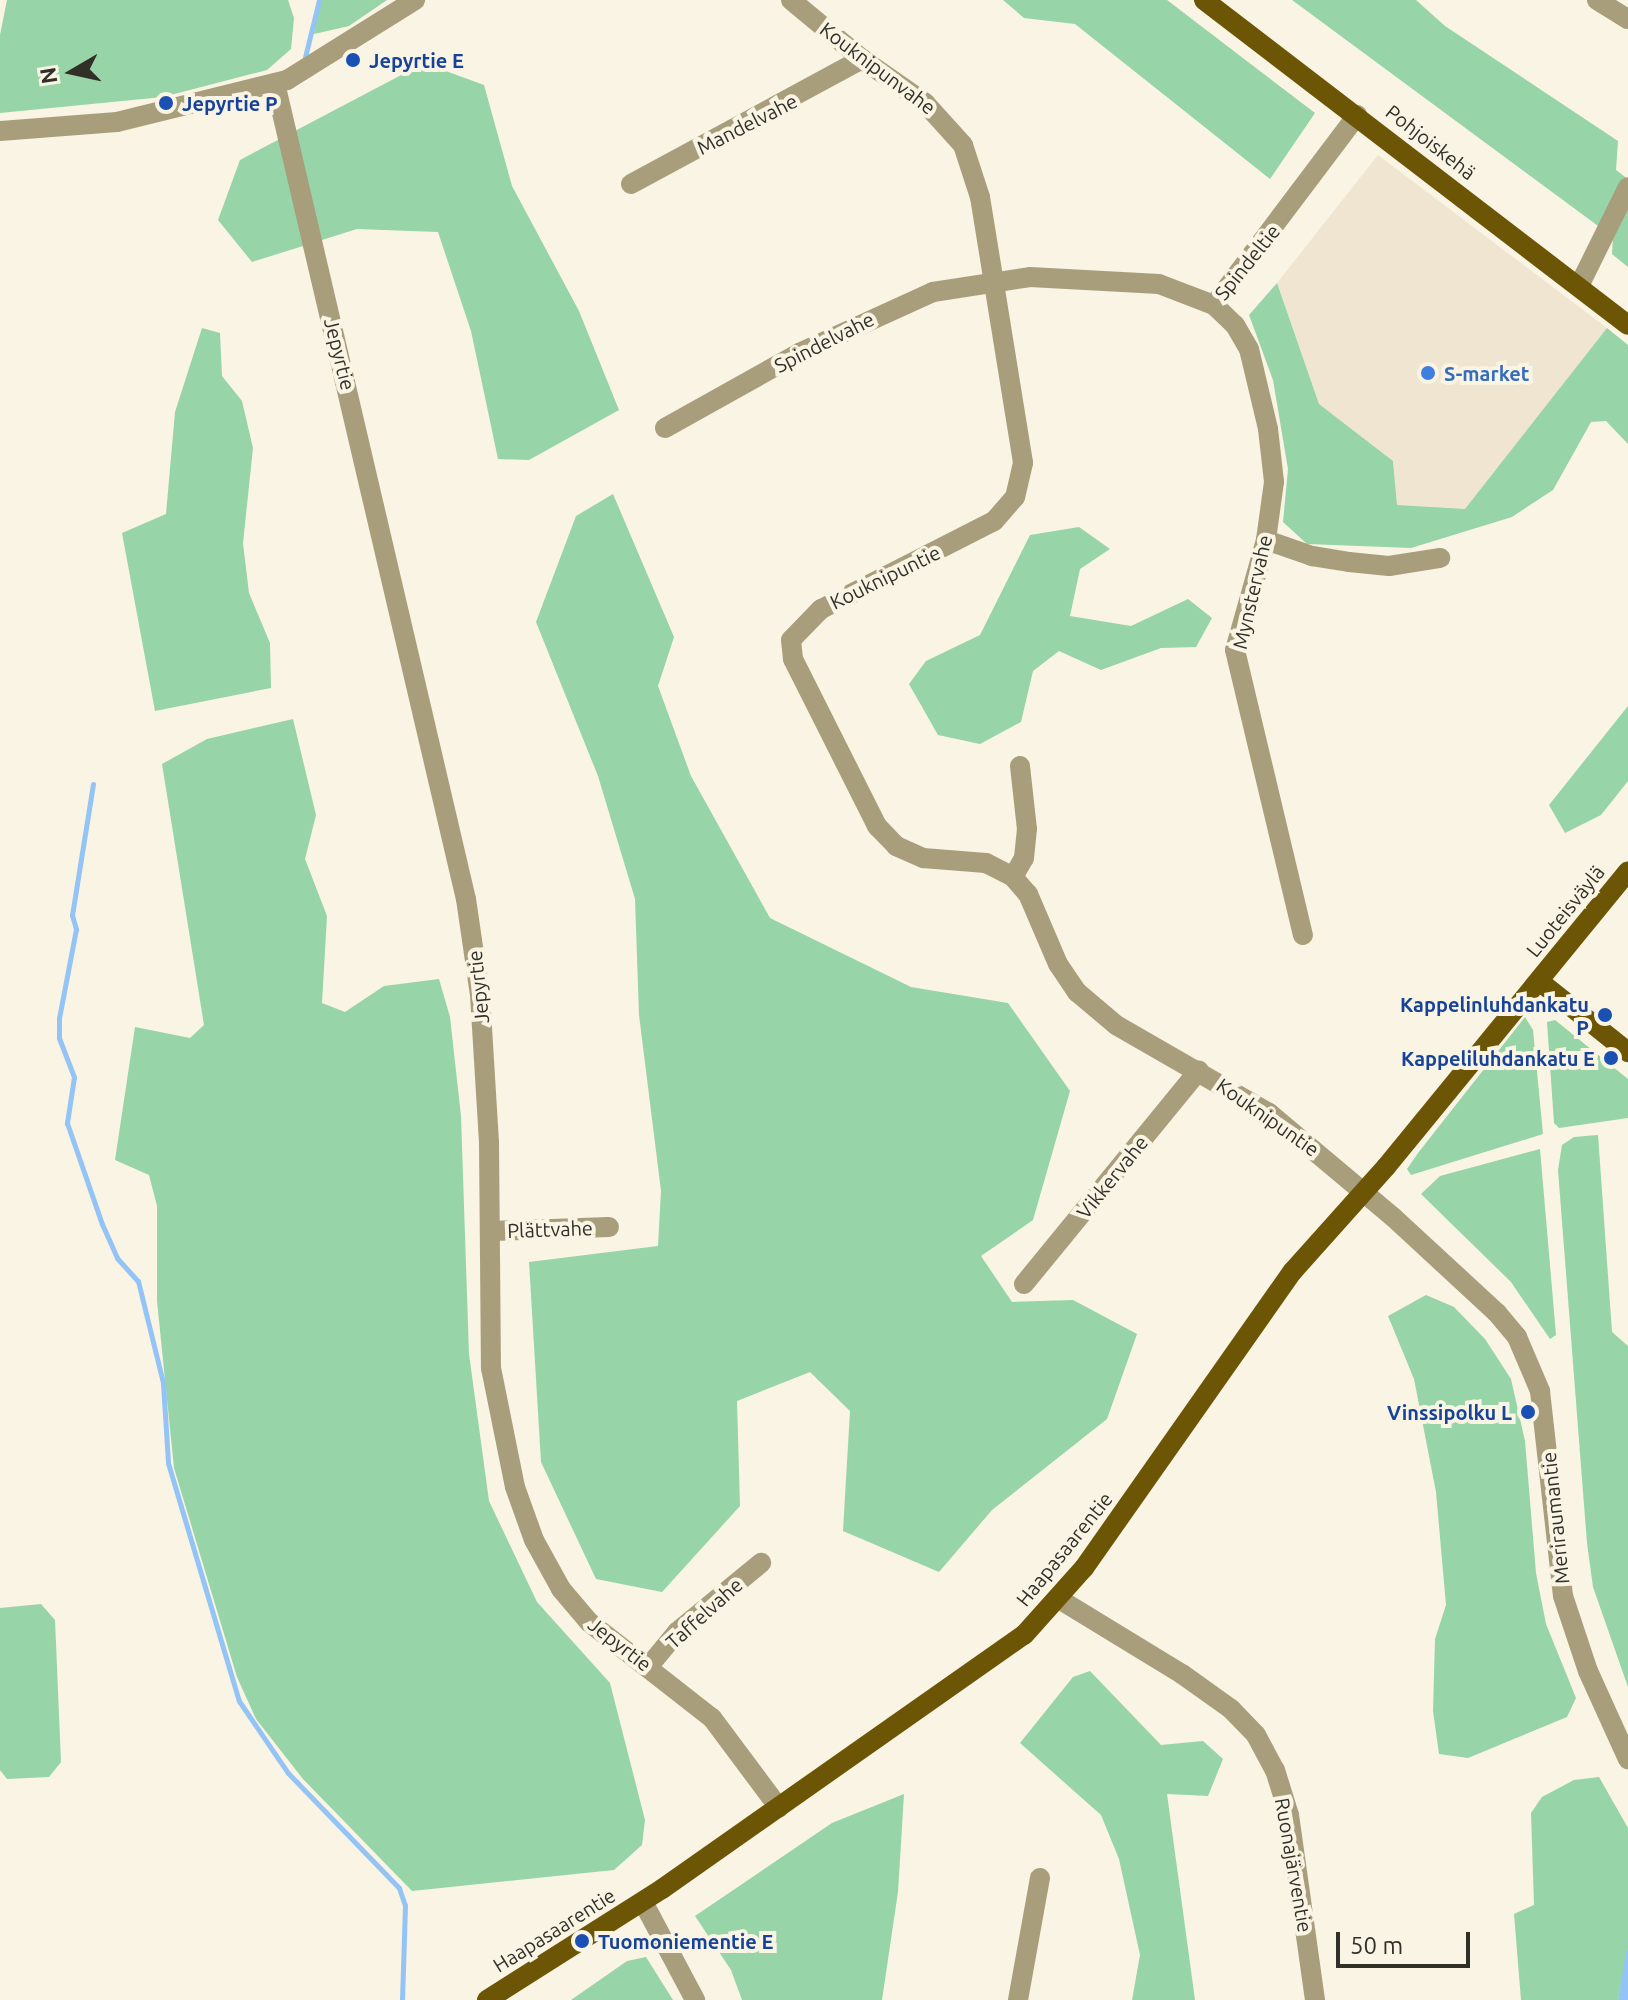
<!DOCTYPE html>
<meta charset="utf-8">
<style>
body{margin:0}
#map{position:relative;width:1628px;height:2000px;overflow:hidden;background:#f9f4e3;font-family:Ubuntu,sans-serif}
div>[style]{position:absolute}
.commercial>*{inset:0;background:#f0e5d1}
.green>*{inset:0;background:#97d4a7}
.water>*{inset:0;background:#94c4f5}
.stream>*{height:5px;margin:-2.5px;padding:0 2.5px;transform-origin:2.5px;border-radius:2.5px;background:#94c4f5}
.minor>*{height:20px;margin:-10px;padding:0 10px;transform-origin:10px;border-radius:10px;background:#a99e7c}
.major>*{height:20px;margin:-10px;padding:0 10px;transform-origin:10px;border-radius:10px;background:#6c5606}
.dots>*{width:22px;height:22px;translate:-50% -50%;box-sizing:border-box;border:4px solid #f9f4e3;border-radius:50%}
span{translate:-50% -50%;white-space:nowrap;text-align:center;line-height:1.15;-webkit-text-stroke:8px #f9f4e3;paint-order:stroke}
.transit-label{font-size:20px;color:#164399;font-weight:700}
.left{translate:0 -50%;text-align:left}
.right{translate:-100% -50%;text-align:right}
.street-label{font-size:20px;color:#302f28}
.shop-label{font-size:20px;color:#366cbe;font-weight:700}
.north{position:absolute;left:32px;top:32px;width:80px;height:80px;-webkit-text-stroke:6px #f9f4e3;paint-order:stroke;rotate:261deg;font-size:22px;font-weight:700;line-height:32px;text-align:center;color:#302f28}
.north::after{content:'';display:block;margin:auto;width:28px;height:36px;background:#302f28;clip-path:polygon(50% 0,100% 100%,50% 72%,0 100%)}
.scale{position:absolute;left:1336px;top:1932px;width:134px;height:36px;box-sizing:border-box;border:4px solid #302f28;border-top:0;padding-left:10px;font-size:24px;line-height:28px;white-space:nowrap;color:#302f28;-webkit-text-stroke:6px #f9f4e3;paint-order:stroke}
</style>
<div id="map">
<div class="commercial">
<div style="clip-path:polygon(1378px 155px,1607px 328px,1465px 510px,1397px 505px,1393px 461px,1319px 404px,1277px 283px)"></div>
</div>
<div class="green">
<div style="clip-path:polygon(7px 0,288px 0,294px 18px,291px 49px,267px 70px,163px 97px,0 113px,0 35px)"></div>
<div style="clip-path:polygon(319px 0,387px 0,349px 26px,314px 34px)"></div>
<div style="clip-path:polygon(1003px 0,1167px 0,1315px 113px,1270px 179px,1075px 24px,1024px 18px)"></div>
<div style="clip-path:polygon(1292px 0,1416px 0,1445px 26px,1618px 141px,1616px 170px,1628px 179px,1628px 267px,1612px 254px,1613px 237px)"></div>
<div style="clip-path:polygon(424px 63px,484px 85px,512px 186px,579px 311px,619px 410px,529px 460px,498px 459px,471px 331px,438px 232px,357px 229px,252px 262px,218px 220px,240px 160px)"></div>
<div style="clip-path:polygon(1277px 283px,1319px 404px,1393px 461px,1397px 505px,1465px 509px,1607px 328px,1628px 345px,1628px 444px,1606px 421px,1591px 422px,1553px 490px,1512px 517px,1411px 548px,1307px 544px,1283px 522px,1288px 469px,1273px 380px,1249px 315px)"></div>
<div style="clip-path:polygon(202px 328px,220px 333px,222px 376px,242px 401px,253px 448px,243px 543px,249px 593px,270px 643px,271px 688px,155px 711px,122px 533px,166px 514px,175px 412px)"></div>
<div style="clip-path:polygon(613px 494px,674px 637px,658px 686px,691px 776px,770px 918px,911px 987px,1008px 1003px,1070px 1091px,1033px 1220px,981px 1256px,1012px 1302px,1073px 1300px,1137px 1334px,1107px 1419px,992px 1510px,939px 1572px,843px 1531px,850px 1411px,810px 1372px,737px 1401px,740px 1506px,662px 1592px,596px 1579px,541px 1462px,529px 1262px,658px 1246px,661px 1191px,639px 1015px,635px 899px,598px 776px,536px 622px,576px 516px)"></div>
<div style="clip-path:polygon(1079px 527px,1110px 549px,1080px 569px,1070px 616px,1131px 626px,1188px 599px,1212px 618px,1196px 647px,1161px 648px,1101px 670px,1059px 651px,1033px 671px,1021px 722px,980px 744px,938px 735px,909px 684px,926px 661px,980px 635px,1030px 535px)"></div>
<div style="clip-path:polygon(1628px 706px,1628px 781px,1601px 815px,1565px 833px,1549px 805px)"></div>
<div style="clip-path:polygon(293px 719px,316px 815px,305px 859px,327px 916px,322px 1003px,345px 1012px,384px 986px,439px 979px,450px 1017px,461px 1116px,469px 1354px,489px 1501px,537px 1602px,610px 1683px,645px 1820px,642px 1845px,614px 1870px,412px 1891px,303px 1779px,256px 1719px,237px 1677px,174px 1468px,157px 1301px,157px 1206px,149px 1175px,115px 1160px,135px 1027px,190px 1038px,204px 1025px,162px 764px,207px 739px)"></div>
<div style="clip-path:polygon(1525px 1017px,1533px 1030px,1543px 1134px,1411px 1175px,1407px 1169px,1418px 1153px)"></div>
<div style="clip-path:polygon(1555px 1020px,1628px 1079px,1628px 1118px,1559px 1128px,1554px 1123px,1547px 1022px)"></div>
<div style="clip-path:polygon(1598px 1135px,1612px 1332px,1628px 1346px,1628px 1687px,1593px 1587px,1587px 1543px,1558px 1170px,1562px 1145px,1574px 1137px)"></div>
<div style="clip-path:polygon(1540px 1149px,1556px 1335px,1550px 1339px,1511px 1282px,1421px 1194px,1440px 1176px)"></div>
<div style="clip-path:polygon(1426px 1295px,1454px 1307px,1485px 1339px,1511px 1379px,1525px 1441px,1536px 1573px,1546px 1624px,1576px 1698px,1567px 1717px,1468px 1758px,1439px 1754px,1433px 1711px,1435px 1639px,1446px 1605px,1436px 1492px,1414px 1379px,1388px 1316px)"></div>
<div style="clip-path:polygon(41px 1604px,55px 1620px,61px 1762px,49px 1777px,7px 1779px,0 1770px,0 1608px)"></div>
<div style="clip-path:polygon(1090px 1671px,1161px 1745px,1203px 1741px,1223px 1759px,1208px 1796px,1167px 1794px,1195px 2000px,1132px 2000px,1140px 1955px,1119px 1859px,1101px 1815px,1020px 1743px,1073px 1677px)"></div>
<div style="clip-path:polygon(1599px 1777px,1628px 1828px,1628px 1948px,1618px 2000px,1521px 2000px,1514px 1914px,1534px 1905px,1531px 1813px,1542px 1797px,1574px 1780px)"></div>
<div style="clip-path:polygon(904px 1794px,898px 1892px,882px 2000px,742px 2000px,731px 1970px,695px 1916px,832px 1823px)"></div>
<div style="clip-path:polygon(646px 1957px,673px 2000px,571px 2000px,627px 1961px)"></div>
</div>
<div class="water">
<div style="clip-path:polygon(1628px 1948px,1628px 2000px,1618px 2000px,1626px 1952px)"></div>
</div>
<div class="stream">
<div style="left:305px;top:57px;width:59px;rotate:-76.2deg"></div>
<div style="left:93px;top:784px;width:133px;rotate:99.1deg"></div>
<div style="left:72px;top:915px;width:15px;rotate:74deg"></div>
<div style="left:76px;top:929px;width:91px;rotate:100.8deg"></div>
<div style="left:59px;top:1018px;width:20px;rotate:90deg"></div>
<div style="left:59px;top:1038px;width:42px;rotate:69deg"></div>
<div style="left:74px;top:1077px;width:47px;rotate:98.7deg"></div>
<div style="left:67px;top:1123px;width:107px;rotate:70.9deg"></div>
<div style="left:102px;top:1224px;width:37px;rotate:66deg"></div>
<div style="left:117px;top:1258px;width:31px;rotate:48deg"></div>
<div style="left:138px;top:1281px;width:105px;rotate:76.2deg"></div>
<div style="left:163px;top:1383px;width:80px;rotate:86.4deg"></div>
<div style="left:168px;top:1463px;width:248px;rotate:73.4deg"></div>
<div style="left:239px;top:1701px;width:87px;rotate:55.8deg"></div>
<div style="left:288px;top:1773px;width:160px;rotate:46deg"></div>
<div style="left:399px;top:1888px;width:18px;rotate:71deg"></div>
<div style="left:405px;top:1905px;width:95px;rotate:91.8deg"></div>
</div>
<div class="minor">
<div style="left:791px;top:0;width:92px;rotate:39.7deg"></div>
<div style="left:862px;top:59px;width:77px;rotate:34.9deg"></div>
<div style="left:925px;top:103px;width:57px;rotate:47.9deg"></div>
<div style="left:963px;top:145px;width:55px;rotate:71.9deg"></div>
<div style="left:980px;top:197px;width:269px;rotate:80.8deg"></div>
<div style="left:1023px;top:463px;width:35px;rotate:103deg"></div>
<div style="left:1015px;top:497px;width:32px;rotate:131deg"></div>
<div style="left:994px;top:521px;width:194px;rotate:153deg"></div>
<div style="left:821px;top:609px;width:43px;rotate:134.1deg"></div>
<div style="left:791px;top:640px;width:19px;rotate:84deg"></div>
<div style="left:793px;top:659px;width:187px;rotate:63.3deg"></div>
<div style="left:877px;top:826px;width:28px;rotate:46deg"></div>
<div style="left:896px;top:846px;width:30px;rotate:24deg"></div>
<div style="left:923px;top:858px;width:63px;rotate:4.5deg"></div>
<div style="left:986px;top:863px;width:30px;rotate:27deg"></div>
<div style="left:1597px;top:0;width:36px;rotate:32deg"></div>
<div style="left:275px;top:83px;width:838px;rotate:76.83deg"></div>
<div style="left:466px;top:899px;width:97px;rotate:81.7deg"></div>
<div style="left:480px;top:995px;width:148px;rotate:86.5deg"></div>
<div style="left:489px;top:1143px;width:225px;rotate:89.5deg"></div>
<div style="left:491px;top:1368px;width:121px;rotate:78.6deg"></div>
<div style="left:515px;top:1487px;width:56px;rotate:70.3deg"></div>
<div style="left:534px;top:1540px;width:56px;rotate:61.1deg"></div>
<div style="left:561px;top:1589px;width:43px;rotate:49.7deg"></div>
<div style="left:589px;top:1622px;width:156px;rotate:38deg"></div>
<div style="left:712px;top:1718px;width:112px;rotate:53.3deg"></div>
<div style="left:0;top:131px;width:117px;rotate:-4.4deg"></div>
<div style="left:117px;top:122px;width:175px;rotate:-13.9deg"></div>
<div style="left:287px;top:80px;width:151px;rotate:-32deg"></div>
<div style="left:631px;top:184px;width:263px;rotate:-28.4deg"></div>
<div style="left:1579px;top:286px;width:110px;rotate:-63.7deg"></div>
<div style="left:1214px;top:305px;width:29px;rotate:44deg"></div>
<div style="left:1235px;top:325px;width:28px;rotate:60deg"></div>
<div style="left:1249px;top:349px;width:82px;rotate:76.6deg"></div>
<div style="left:1268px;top:429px;width:53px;rotate:83.5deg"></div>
<div style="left:1274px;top:482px;width:59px;rotate:97.9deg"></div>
<div style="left:1266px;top:540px;width:114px;rotate:105.7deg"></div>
<div style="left:1235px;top:650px;width:293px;rotate:76.6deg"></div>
<div style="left:665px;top:428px;width:154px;rotate:-29.2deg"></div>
<div style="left:799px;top:353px;width:147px;rotate:-24.5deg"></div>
<div style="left:933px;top:292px;width:98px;rotate:-8.8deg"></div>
<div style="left:1030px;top:277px;width:129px;rotate:3.1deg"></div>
<div style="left:1159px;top:284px;width:59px;rotate:20.9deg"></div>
<div style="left:1214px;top:305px;width:238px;rotate:-53deg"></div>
<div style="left:1266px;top:540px;width:49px;rotate:19.2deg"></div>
<div style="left:1312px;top:556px;width:37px;rotate:9deg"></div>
<div style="left:1349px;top:562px;width:40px;rotate:5.7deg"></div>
<div style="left:1389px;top:566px;width:52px;rotate:-8.9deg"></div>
<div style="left:1020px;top:766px;width:63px;rotate:83.7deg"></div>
<div style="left:1027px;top:829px;width:29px;rotate:96deg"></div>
<div style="left:1024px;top:858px;width:22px;rotate:120deg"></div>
<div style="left:1013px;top:877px;width:23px;rotate:49deg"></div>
<div style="left:1028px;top:894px;width:76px;rotate:66.8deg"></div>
<div style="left:1058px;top:964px;width:34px;rotate:56deg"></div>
<div style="left:1077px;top:992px;width:51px;rotate:40.2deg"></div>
<div style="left:1116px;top:1025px;width:177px;rotate:29.9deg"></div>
<div style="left:1269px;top:1113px;width:162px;rotate:40deg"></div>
<div style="left:1393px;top:1217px;width:142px;rotate:42.7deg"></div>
<div style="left:1497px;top:1313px;width:31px;rotate:50deg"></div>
<div style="left:1517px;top:1337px;width:59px;rotate:66.9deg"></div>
<div style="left:1540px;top:1391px;width:206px;rotate:83.6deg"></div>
<div style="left:1563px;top:1596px;width:79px;rotate:71.6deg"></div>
<div style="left:1588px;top:1671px;width:97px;rotate:65.6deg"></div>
<div style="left:491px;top:1231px;width:118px;rotate:-1.9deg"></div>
<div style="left:1024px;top:1284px;width:276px;rotate:-50.7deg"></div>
<div style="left:1059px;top:1599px;width:144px;rotate:31.4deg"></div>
<div style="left:1182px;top:1674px;width:60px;rotate:35.5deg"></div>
<div style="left:1231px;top:1709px;width:36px;rotate:46deg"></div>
<div style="left:1256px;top:1735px;width:40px;rotate:62deg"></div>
<div style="left:1275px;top:1770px;width:47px;rotate:72.7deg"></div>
<div style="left:1289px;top:1815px;width:187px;rotate:82deg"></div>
<div style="left:649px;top:1666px;width:44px;rotate:-50.5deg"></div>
<div style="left:677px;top:1632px;width:109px;rotate:-39.4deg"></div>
<div style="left:643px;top:1902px;width:111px;rotate:62deg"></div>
<div style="left:1018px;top:2000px;width:124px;rotate:-79.8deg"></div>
</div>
<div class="major">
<div style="left:1204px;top:0;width:534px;rotate:37.47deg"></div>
<div style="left:1539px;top:981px;width:114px;rotate:38.6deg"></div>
<div style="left:487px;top:2000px;width:207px;rotate:-32.4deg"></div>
<div style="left:662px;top:1889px;width:442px;rotate:-35.1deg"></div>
<div style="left:1024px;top:1635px;width:90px;rotate:-48.2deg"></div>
<div style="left:1084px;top:1568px;width:363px;rotate:-54.9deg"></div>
<div style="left:1293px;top:1271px;width:140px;rotate:-48.2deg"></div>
<div style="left:1386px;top:1167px;width:382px;rotate:-50.7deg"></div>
</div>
<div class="dots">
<div style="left:353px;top:60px;background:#1a4fb4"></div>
<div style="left:166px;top:103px;background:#1a4fb4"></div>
<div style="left:1428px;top:373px;background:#3f7fe0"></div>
<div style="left:1605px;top:1015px;background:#1a4fb4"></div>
<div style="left:1611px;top:1058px;background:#1a4fb4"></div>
<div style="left:1528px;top:1412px;background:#1a4fb4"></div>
<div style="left:582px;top:1941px;background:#1a4fb4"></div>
</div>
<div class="transit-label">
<span class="left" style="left:369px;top:60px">Jepyrtie E</span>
<span class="left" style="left:182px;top:103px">Jepyrtie P</span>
<span class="right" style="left:1589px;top:1016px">Kappelinluhdankatu<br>P</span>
<span class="right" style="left:1595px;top:1058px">Kappeliluhdankatu E</span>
<span class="right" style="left:1512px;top:1412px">Vinssipolku L</span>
<span class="left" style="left:598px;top:1941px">Tuomoniementie E</span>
</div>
<div class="street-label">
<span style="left:878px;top:68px;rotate:37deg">Kouknipunvahe</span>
<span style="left:747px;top:124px;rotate:-27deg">Mandelvahe</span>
<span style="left:1431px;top:142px;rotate:38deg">Pohjoiskehä</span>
<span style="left:1247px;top:262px;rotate:-51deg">Spindeltie</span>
<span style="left:824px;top:342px;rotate:-27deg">Spindelvahe</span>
<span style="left:340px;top:354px;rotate:76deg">Jepyrtie</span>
<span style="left:885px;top:577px;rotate:-26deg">Kouknipuntie</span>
<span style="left:1252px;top:592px;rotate:-77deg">Mynstervahe</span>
<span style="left:1565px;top:911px;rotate:-51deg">Luoteisväylä</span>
<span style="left:478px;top:987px;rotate:-96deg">Jepyrtie</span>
<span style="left:1268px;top:1117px;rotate:35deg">Kouknipuntie</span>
<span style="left:1112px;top:1177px;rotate:-51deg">Vikkervahe</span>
<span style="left:550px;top:1229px;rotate:-2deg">Plättvahe</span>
<span style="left:1555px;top:1518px;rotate:-96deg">Meriraumantie</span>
<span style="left:1064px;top:1549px;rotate:-51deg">Haapasaarentie</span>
<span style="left:704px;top:1613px;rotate:-42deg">Taffelvahe</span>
<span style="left:620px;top:1644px;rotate:38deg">Jepyrtie</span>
<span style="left:1294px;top:1865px;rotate:80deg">Ruonajärventie</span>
<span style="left:554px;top:1930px;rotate:-32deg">Haapasaarentie</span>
</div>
<div class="shop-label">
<span class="left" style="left:1444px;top:373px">S-market</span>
</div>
<div class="north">N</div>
<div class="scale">50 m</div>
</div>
